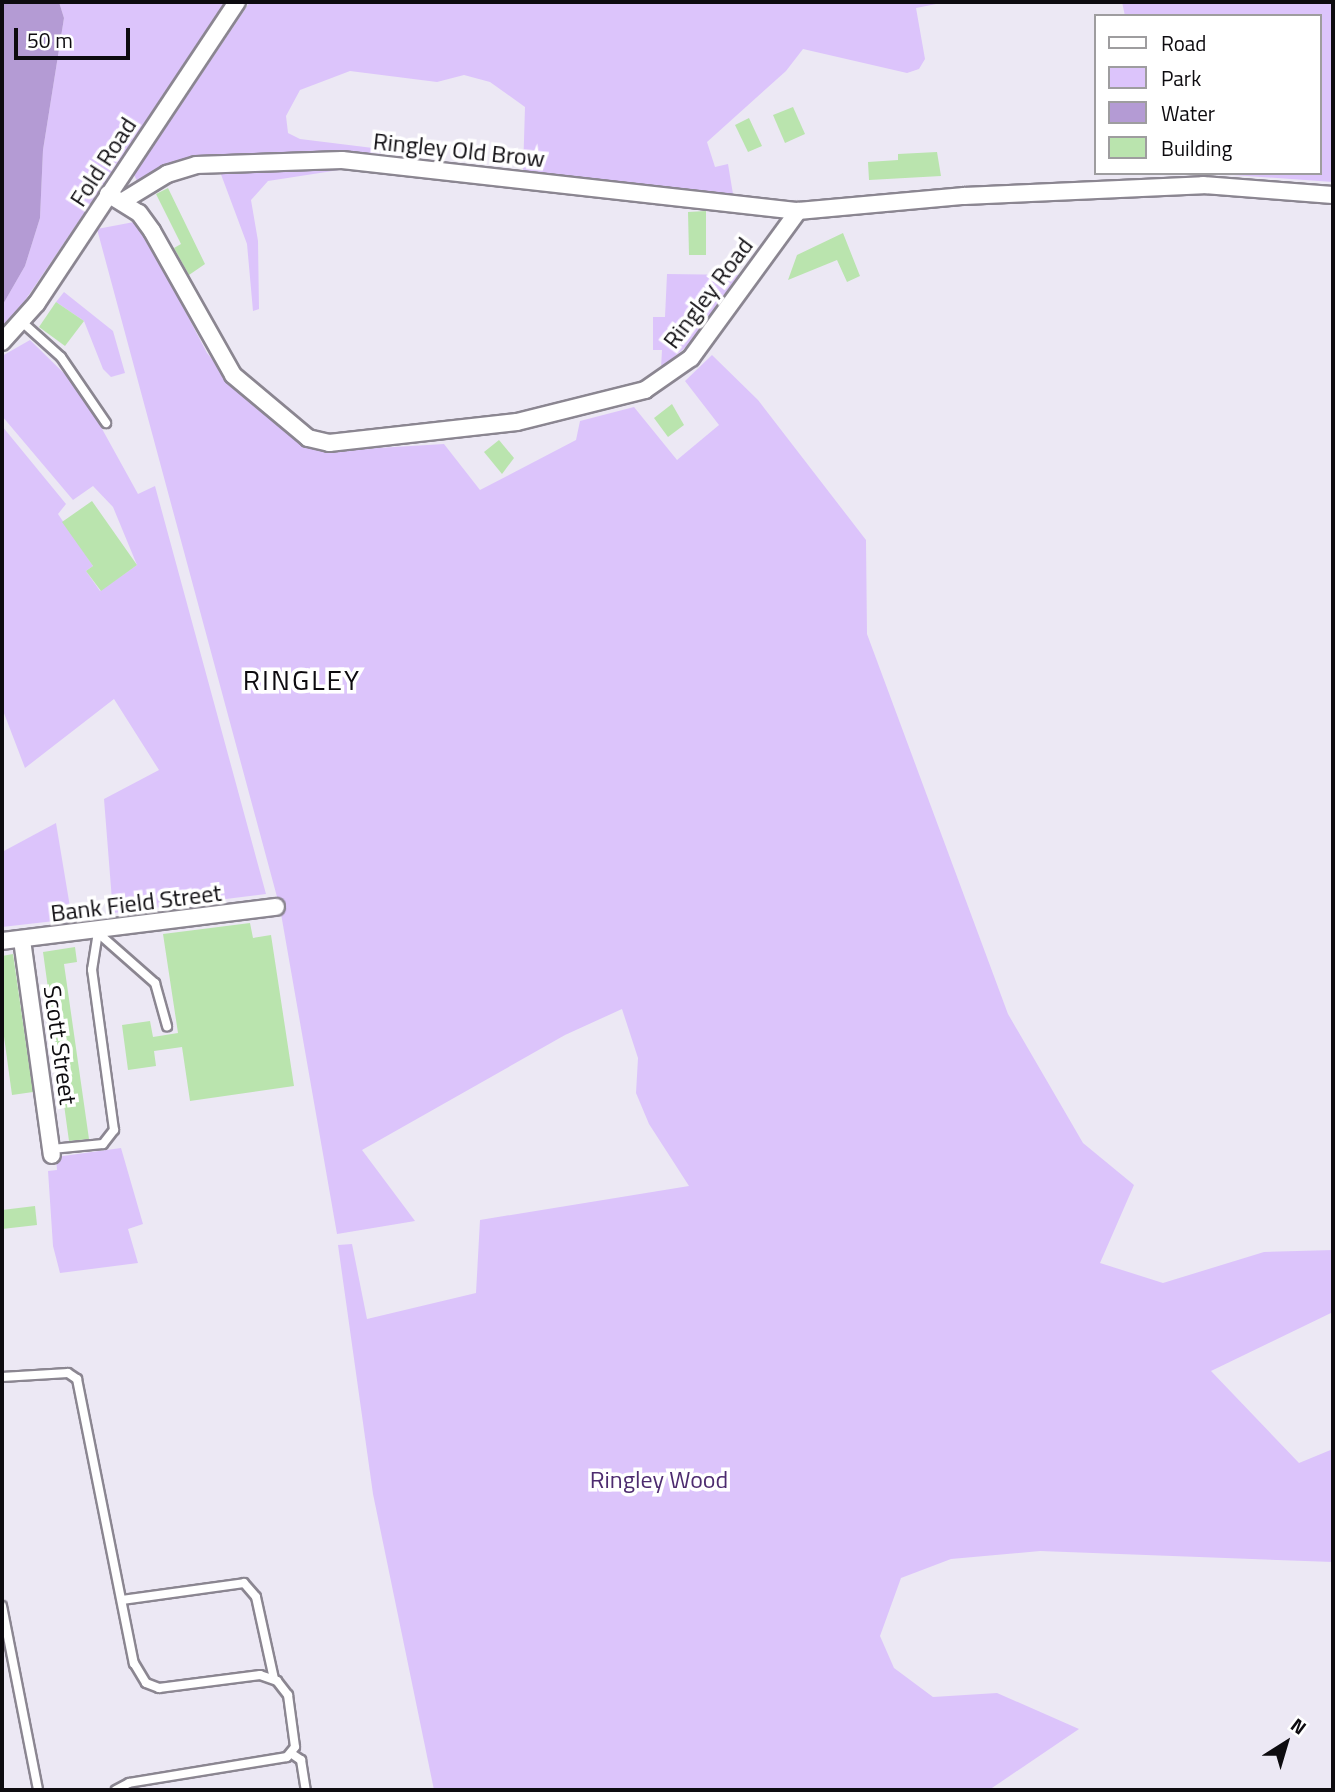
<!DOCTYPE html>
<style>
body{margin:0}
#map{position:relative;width:1335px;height:1792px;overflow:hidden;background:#ece8f4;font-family:"Titillium Web",sans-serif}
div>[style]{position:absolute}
.green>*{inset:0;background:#dcc4fb}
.water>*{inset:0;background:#b49bd4}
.building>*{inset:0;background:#bae4ae}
.roads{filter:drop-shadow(2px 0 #8b8691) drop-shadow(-2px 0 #8b8691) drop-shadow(0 2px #8b8691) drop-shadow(0 -2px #8b8691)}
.service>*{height:8px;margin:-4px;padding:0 4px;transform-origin:4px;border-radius:4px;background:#fff}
.minor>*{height:16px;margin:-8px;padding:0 8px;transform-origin:8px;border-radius:8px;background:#fff}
span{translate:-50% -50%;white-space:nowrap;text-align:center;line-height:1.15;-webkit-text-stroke:7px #fff;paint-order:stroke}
.street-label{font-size:24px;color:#0d0b0f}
.park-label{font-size:24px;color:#4d2b6f}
.quarter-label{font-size:28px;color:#0d0b0f;letter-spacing:2px}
.frame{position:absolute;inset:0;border:4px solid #0d0b0f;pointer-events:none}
.legend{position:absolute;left:1094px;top:14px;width:228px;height:161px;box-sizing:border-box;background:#fff;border:2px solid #9e9d9f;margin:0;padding:9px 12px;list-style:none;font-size:21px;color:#0d0b0f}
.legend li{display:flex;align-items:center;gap:14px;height:35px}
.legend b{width:35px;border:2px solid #9e9d9f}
.north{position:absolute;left:1251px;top:1708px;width:70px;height:70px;-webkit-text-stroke:5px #fff;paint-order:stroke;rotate:37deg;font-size:19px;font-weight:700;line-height:28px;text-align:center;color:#0d0b0f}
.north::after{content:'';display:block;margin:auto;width:24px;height:32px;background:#0d0b0f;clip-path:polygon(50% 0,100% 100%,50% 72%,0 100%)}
.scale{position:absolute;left:14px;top:28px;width:116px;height:32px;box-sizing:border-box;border:4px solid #0d0b0f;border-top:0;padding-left:9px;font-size:21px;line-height:24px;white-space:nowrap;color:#0d0b0f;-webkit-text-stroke:5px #fff;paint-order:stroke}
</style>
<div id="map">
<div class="green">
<div style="clip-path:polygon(59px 2px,227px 2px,22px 305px,2px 327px,2px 306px,25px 266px,40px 218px,43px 150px,64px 18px)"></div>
<div style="clip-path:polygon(250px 2px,946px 2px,916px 8px,925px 59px,919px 69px,907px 73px,803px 49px,786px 71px,707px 142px,715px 167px,728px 164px,733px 194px,523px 172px,525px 107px,490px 82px,464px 75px,437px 82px,350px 71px,300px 90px,286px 116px,288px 133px,300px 139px,373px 148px,382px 156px,337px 152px,193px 159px,138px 183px,134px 175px)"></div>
<div style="clip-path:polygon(1122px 2px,1333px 2px,1333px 182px,1219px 174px,1319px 173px,1319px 16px,1125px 16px)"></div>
<div style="clip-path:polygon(352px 168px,268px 181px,251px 200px,258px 241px,259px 309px,253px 311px,247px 244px,219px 169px)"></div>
<div style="clip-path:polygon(134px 222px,145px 234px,207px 353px,239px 392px,303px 444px,328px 451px,444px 444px,480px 490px,576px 440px,580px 421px,634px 407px,677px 460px,719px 425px,685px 381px,712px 355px,758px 400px,866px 540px,867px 634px,1008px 1014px,1083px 1143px,1134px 1185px,1100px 1263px,1163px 1283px,1264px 1252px,1333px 1250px,1333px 1312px,1211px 1371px,1299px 1463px,1333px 1449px,1333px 1562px,1040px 1551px,951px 1559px,901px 1578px,880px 1636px,894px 1668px,933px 1697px,997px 1693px,1079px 1729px,989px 1790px,434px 1790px,373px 1494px,338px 1245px,352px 1244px,367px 1319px,476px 1293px,480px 1220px,689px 1186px,649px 1124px,636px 1093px,638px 1058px,622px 1009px,565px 1035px,362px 1150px,415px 1221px,337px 1234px,280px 908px,97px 229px)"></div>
<div style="clip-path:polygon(667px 274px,742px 275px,693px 341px,661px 368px,662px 350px,653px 350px,653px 317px,665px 317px)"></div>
<div style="clip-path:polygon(64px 292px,113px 331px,125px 373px,111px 377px,103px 369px,84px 321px,56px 302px)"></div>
<div style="clip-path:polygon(30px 340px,80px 389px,138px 494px,155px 486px,266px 894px,113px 913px,104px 799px,159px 770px,114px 699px,25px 768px,2px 708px,2px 426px,66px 504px,58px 514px,93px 566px,86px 571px,100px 591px,137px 565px,113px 507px,93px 486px,73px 500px,2px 416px,2px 356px)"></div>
<div style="clip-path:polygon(56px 823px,72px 919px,2px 927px,2px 852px)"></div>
<div style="clip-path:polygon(121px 1148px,143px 1224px,128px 1229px,138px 1263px,60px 1273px,53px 1246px,48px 1171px,57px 1170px,56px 1157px)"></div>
</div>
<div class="water">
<div style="clip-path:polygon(2px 2px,59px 2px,64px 18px,43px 150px,40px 218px,25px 266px,2px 306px)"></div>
</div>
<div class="building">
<div style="clip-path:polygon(793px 107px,805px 134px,785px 143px,773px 115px)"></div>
<div style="clip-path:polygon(749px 118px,762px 146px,748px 152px,735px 125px)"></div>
<div style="clip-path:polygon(937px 152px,941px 176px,869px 180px,868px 162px,898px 160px,898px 154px)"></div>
<div style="clip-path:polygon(168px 188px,205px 264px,189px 275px,174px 248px,181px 244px,156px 194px)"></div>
<div style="clip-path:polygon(706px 211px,706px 255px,689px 255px,688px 212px)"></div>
<div style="clip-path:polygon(843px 233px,860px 276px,847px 282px,837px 260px,788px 280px,797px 255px)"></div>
<div style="clip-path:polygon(56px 302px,84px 321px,65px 346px,39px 327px)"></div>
<div style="clip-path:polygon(672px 404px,684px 425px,668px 437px,654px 418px)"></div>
<div style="clip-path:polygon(499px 440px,514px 458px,502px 474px,484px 452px)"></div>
<div style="clip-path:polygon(92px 501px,137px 565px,101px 591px,86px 571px,93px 566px,62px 522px)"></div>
<div style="clip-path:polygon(250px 923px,253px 938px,271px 935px,294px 1086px,190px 1101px,182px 1047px,154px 1051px,156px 1066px,128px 1070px,122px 1025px,150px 1021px,153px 1037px,178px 1033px,163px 934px)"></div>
<div style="clip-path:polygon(75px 947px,77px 962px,64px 964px,89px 1139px,69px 1141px,43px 952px)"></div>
<div style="clip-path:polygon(13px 954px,33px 1092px,12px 1095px,2px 1022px,2px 956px)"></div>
<div style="clip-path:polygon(35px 1206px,37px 1225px,2px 1229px,2px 1210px)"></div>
</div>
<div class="roads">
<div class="service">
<div style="left:22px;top:322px;width:52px;rotate:41.9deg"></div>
<div style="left:61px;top:357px;width:80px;rotate:55.7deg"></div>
<div style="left:52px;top:1149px;width:51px;rotate:-5.6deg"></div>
<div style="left:103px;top:1144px;width:18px;rotate:-52deg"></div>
<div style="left:114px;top:1130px;width:162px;rotate:-97.8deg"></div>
<div style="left:92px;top:970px;width:37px;rotate:-81deg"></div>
<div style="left:98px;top:933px;width:76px;rotate:41.3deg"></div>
<div style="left:155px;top:983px;width:45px;rotate:74.4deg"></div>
<div style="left:2px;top:1377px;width:66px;rotate:-3.5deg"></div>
<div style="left:68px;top:1373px;width:11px;rotate:34deg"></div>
<div style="left:77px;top:1379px;width:290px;rotate:78.7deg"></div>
<div style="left:134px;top:1663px;width:23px;rotate:59deg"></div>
<div style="left:146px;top:1683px;width:14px;rotate:21deg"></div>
<div style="left:159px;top:1688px;width:102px;rotate:-7.3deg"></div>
<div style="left:260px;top:1675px;width:18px;rotate:19deg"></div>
<div style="left:277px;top:1681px;width:18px;rotate:52deg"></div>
<div style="left:288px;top:1695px;width:52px;rotate:82.3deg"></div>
<div style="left:295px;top:1747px;width:13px;rotate:129deg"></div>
<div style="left:287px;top:1757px;width:160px;rotate:170.7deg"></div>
<div style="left:129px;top:1783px;width:15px;rotate:152deg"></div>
<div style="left:122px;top:1600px;width:123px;rotate:-7.9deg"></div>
<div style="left:244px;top:1583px;width:18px;rotate:49deg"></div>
<div style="left:256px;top:1597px;width:84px;rotate:77.6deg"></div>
<div style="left:2px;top:1606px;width:187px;rotate:78.9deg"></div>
<div style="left:292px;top:1754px;width:11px;rotate:34deg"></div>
<div style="left:301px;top:1760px;width:30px;rotate:81deg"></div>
</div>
<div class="minor">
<div style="left:108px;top:194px;width:36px;rotate:32deg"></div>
<div style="left:139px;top:213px;width:22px;rotate:54deg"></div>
<div style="left:152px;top:231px;width:165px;rotate:60.6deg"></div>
<div style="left:233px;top:375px;width:98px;rotate:40deg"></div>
<div style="left:308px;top:438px;width:22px;rotate:13deg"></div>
<div style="left:329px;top:443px;width:189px;rotate:-6.4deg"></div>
<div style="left:517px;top:422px;width:132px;rotate:-14deg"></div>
<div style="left:645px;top:390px;width:56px;rotate:-34.8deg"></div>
<div style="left:691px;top:358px;width:182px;rotate:-53.9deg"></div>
<div style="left:123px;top:201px;width:52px;rotate:-31.5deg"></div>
<div style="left:167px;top:174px;width:30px;rotate:-17deg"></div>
<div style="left:196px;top:165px;width:146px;rotate:-2deg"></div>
<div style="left:342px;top:160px;width:459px;rotate:6.4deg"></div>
<div style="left:798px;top:211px;width:167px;rotate:-5.2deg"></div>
<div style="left:964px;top:196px;width:239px;rotate:-2.6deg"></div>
<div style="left:1203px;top:185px;width:130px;rotate:4.4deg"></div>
<div style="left:2px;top:342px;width:52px;rotate:-48.1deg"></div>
<div style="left:37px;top:303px;width:361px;rotate:-56.4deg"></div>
<div style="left:22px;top:940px;width:217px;rotate:82.1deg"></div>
<div style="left:2px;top:941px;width:276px;rotate:-7.1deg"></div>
</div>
</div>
<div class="street-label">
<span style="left:459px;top:150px;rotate:6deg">Ringley Old Brow</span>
<span style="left:103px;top:162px;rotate:-57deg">Fold Road</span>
<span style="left:708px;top:293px;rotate:-53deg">Ringley Road</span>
<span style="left:136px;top:903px;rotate:-7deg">Bank Field Street</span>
<span style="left:60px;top:1045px;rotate:82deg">Scott Street</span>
</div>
<div class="park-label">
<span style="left:659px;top:1480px">Ringley Wood</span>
</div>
<div class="quarter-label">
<span style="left:302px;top:680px">RINGLEY</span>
</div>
<div class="frame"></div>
<ul class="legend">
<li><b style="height:9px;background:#fff"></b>Road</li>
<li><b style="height:19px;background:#dcc4fb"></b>Park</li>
<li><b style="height:19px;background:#b49bd4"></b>Water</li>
<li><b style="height:19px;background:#bae4ae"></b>Building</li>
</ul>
<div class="north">N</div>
<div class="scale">50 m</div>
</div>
